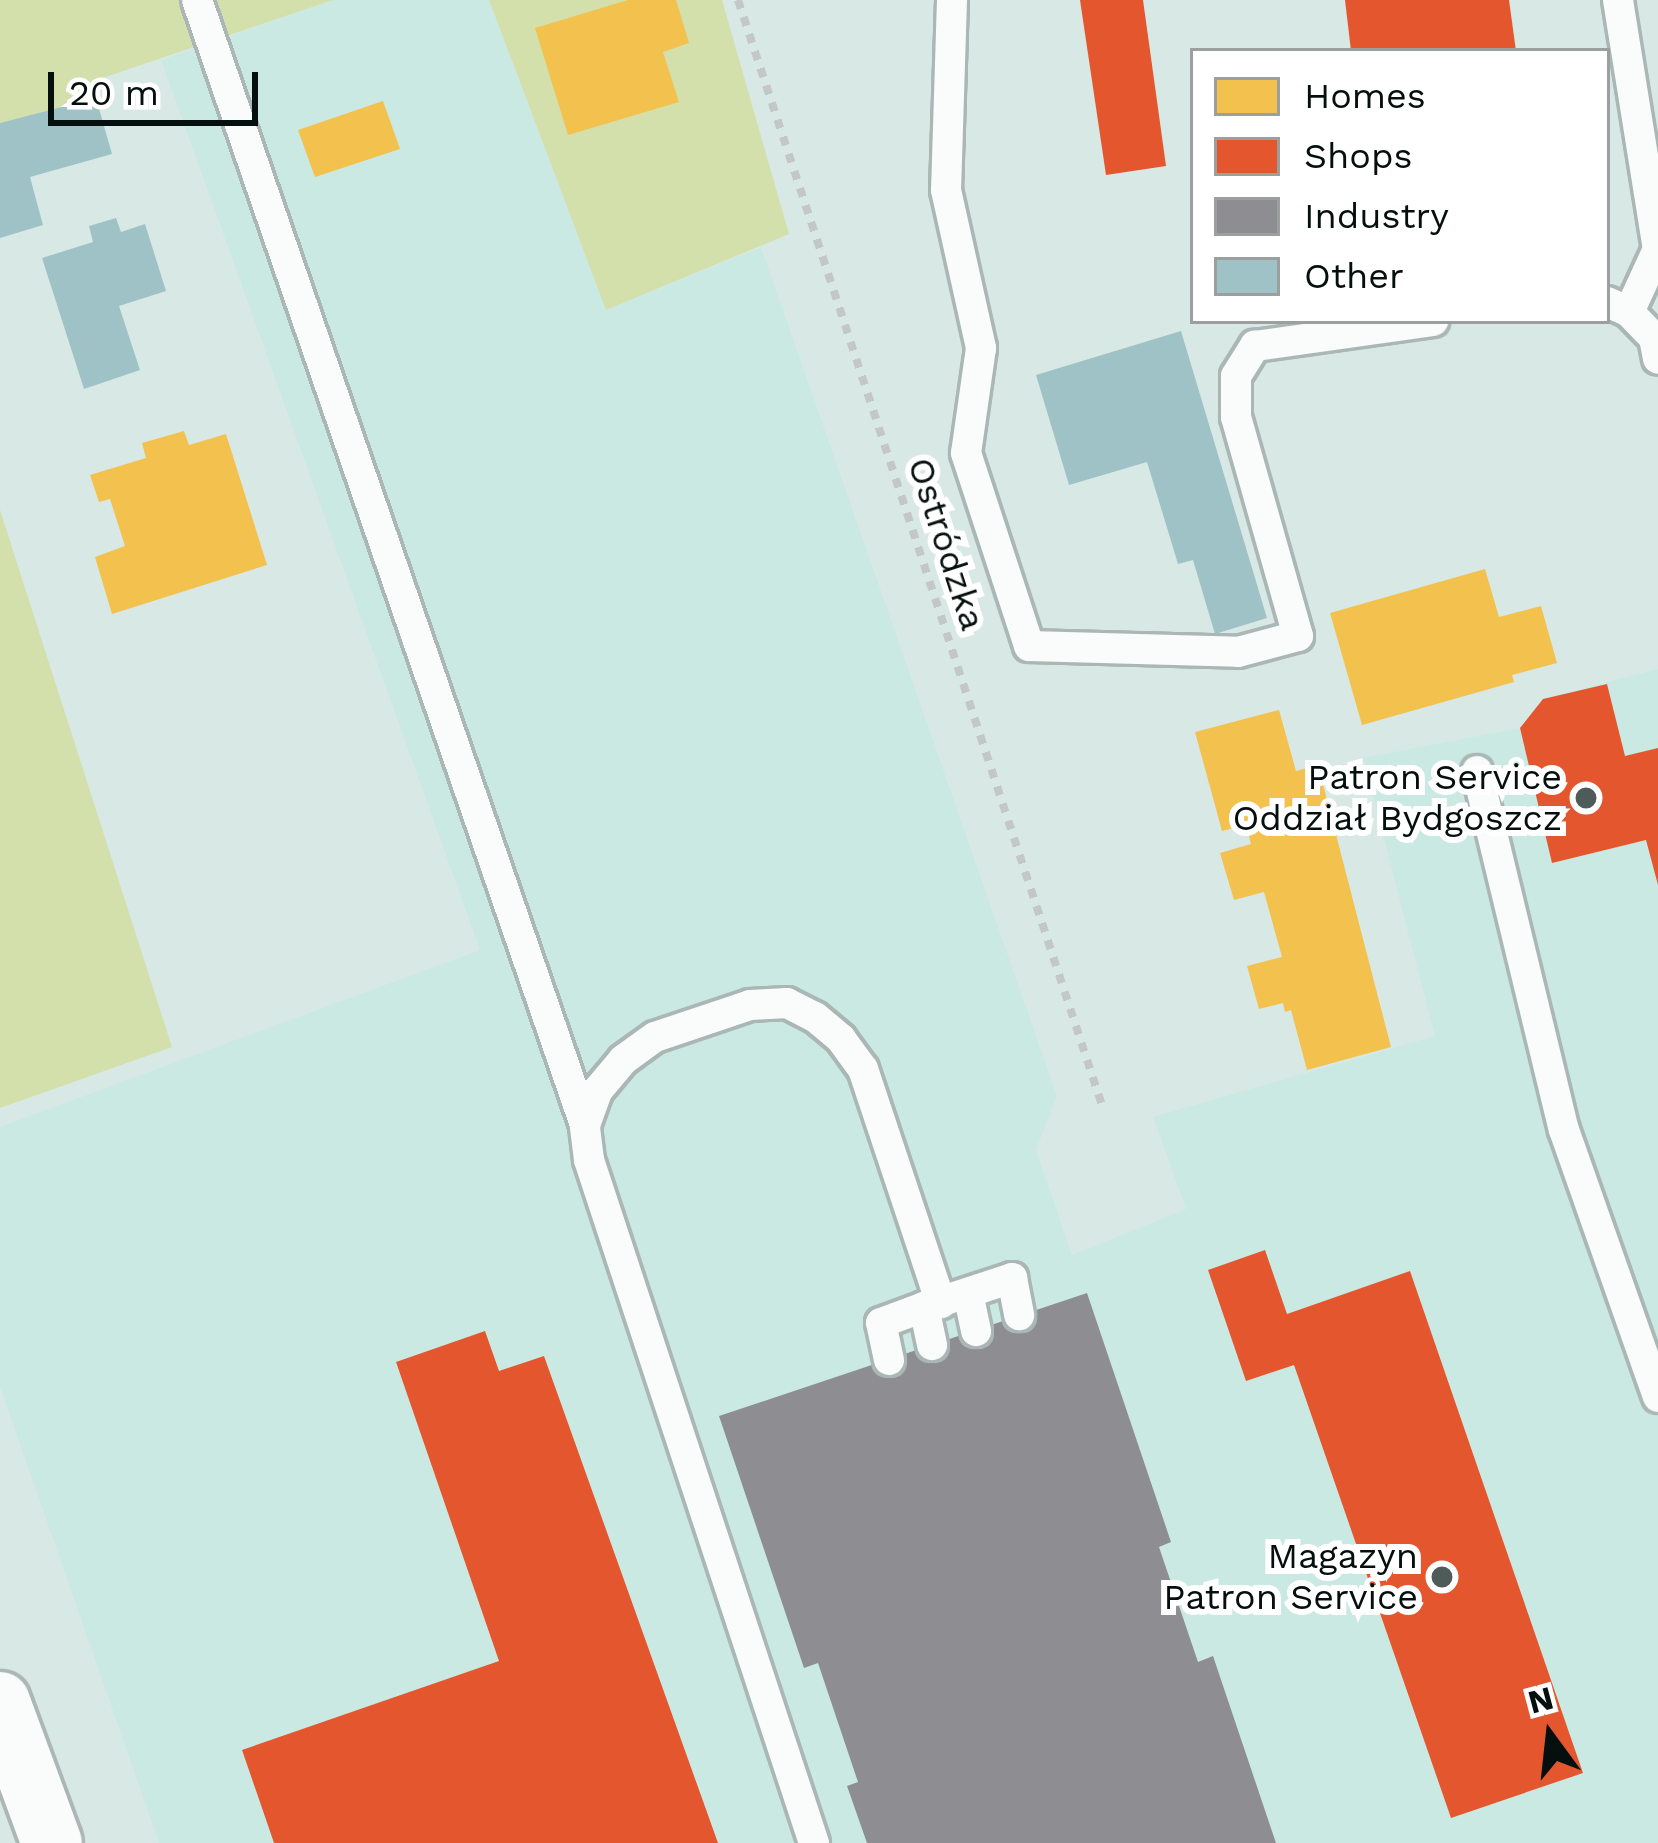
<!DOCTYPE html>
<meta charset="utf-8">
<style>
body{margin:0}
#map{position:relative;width:1658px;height:1843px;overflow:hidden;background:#d8e8e5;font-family:"Work Sans",sans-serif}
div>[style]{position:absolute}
.built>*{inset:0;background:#cbe9e3}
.green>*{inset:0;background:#d3e0ac}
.homes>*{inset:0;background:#f2c14e}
.shops>*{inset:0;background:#e4572e}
.industry>*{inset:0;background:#8d8d92}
.building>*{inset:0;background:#9fc2c6}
.path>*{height:8px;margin-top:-4px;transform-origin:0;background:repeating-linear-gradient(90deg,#c3c8c7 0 9px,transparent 0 18px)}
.roads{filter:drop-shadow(3px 0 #aab7b5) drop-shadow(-3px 0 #aab7b5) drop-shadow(0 3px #aab7b5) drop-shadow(0 -3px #aab7b5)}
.service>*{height:30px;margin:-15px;padding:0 15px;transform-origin:15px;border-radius:15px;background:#f9fcfb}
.minor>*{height:60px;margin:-30px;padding:0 30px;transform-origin:30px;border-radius:30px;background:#f9fcfb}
.dots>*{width:33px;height:33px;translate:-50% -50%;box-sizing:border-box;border:6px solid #fff;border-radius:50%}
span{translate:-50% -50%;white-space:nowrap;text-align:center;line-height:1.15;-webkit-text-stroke:12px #fff;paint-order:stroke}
.street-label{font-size:36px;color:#050f0d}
.poi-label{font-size:36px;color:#050f0d}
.right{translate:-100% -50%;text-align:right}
.legend{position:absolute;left:1190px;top:48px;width:420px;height:276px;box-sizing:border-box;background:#fff;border:3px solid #9b9f9e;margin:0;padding:15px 21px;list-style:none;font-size:36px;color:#050f0d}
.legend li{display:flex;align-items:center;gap:24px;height:60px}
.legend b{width:60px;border:3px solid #9b9f9e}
.north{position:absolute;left:1490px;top:1675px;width:120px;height:120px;-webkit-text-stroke:9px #fff;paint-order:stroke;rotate:345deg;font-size:33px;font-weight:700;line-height:48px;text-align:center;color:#050f0d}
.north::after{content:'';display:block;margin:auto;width:42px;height:54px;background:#050f0d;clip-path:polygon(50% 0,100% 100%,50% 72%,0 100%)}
.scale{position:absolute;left:48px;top:72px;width:210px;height:54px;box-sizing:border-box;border:6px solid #050f0d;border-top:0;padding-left:15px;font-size:36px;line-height:42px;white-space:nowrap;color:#050f0d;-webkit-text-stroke:9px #fff;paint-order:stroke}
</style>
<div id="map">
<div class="built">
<div style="clip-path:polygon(333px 0,489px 0,606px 310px,761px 247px,1057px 1096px,1036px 1150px,1072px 1255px,1186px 1209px,1153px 1117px,1435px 1036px,1363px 758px,1520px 728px,1543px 699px,1658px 669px,1658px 1843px,159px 1843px,0 1387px,0 1127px,480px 950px,161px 60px)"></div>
</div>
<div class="green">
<div style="clip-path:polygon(0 0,333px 0,91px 82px,96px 98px,0 123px)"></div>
<div style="clip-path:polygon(489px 0,722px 0,789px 234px,606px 310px)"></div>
<div style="clip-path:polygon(0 510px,172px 1047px,0 1108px)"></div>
</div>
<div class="homes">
<div style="clip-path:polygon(628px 0,676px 0,689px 43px,663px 52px,679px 102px,568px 135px,535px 28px)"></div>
<div style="clip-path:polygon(383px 101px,400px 149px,315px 177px,298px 130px)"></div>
<div style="clip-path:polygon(184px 431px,189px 445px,226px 434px,267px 565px,112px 614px,95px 557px,125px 546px,110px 499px,99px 502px,90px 475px,146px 458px,142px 443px)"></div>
<div style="clip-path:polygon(1485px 569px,1499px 617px,1541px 606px,1557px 663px,1512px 675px,1514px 682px,1362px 725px,1330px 613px)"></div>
<div style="clip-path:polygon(1279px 710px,1296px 771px,1318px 765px,1391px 1047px,1307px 1070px,1291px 1010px,1285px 1012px,1283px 1003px,1259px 1009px,1247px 966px,1282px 957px,1264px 892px,1234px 900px,1220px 853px,1251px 844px,1246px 825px,1222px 831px,1195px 732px)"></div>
</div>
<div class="shops">
<div style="clip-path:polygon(1080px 0,1143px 0,1166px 166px,1106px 175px)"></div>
<div style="clip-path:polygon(1345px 0,1509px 0,1516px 51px,1351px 51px)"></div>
<div style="clip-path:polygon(1607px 684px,1625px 756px,1658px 748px,1658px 885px,1646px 840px,1552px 863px,1520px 728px,1543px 699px)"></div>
<div style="clip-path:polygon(1265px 1250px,1287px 1314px,1410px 1271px,1583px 1773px,1451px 1818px,1294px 1365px,1246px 1381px,1208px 1270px)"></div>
<div style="clip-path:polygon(485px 1331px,499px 1371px,544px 1356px,718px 1843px,274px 1843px,242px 1750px,499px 1661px,396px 1362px)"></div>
</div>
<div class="industry">
<div style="clip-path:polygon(1087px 1293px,1171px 1542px,1159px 1547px,1198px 1662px,1213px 1656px,1276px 1843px,867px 1843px,847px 1786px,858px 1782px,818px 1663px,804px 1668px,719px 1416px)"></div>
</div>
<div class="building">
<div style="clip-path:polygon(96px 98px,112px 154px,30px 177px,43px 225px,0 238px,0 123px)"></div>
<div style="clip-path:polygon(116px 218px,121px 232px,145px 224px,166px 291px,119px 306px,140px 370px,84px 389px,42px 258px,93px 242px,89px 226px)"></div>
<div style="clip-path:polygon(1181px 331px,1267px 618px,1215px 634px,1193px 560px,1178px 564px,1147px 462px,1069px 485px,1036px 375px)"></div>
</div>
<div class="path">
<div style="left:738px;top:0;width:1163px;rotate:71.77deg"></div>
</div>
<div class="roads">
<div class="service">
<div style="left:197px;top:0;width:1190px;rotate:70.97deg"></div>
<div style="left:952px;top:0;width:190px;rotate:91.8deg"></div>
<div style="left:946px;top:190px;width:162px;rotate:77.5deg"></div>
<div style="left:981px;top:348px;width:106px;rotate:98.1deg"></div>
<div style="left:966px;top:453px;width:203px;rotate:71.9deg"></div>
<div style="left:1029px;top:646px;width:209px;rotate:1.6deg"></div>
<div style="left:1238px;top:652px;width:62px;rotate:-14.9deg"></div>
<div style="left:1298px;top:636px;width:228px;rotate:-105.8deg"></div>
<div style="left:1236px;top:417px;width:41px;rotate:-90deg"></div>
<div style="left:1236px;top:376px;width:36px;rotate:-58deg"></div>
<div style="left:1255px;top:346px;width:180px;rotate:-8deg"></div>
<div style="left:1618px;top:0;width:252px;rotate:80.9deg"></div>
<div style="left:1658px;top:249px;width:69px;rotate:114.7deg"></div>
<div style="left:1607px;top:302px;width:24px;rotate:24deg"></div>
<div style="left:1629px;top:312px;width:36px;rotate:46deg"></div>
<div style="left:1654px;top:338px;width:21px;rotate:79deg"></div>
<div style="left:1477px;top:771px;width:369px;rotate:76.4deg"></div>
<div style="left:1564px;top:1130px;width:283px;rotate:70.6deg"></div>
<div style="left:968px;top:1293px;width:39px;rotate:78deg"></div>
<div style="left:924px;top:1307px;width:39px;rotate:78deg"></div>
<div style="left:889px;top:1360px;width:38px;rotate:-102deg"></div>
<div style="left:881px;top:1323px;width:46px;rotate:-20.4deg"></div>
<div style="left:924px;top:1307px;width:93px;rotate:-18.2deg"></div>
<div style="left:1012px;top:1278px;width:38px;rotate:79deg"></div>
<div style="left:814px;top:1843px;width:719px;rotate:-108.23deg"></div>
<div style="left:589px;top:1160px;width:35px;rotate:-97deg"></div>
<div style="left:585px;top:1125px;width:37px;rotate:-70deg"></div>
<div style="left:598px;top:1090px;width:39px;rotate:-50deg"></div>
<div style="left:623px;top:1060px;width:39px;rotate:-36deg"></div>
<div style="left:655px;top:1037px;width:100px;rotate:-18.6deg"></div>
<div style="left:750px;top:1005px;width:37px;rotate:-3deg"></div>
<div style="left:787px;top:1003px;width:31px;rotate:27deg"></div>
<div style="left:815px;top:1017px;width:34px;rotate:40deg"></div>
<div style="left:841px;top:1039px;width:37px;rotate:54deg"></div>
<div style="left:863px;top:1069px;width:247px;rotate:71.6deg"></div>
</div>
<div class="minor">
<div style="left:0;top:1702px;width:150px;rotate:69.8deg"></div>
</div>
</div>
<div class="dots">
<div style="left:1586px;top:798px;background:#4f5b59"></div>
<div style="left:1442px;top:1577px;background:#4f5b59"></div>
</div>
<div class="street-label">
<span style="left:946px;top:544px;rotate:72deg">Ostródzka</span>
</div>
<div class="poi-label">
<span class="right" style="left:1562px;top:798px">Patron Service<br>Oddział Bydgoszcz</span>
<span class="right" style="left:1418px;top:1577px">Magazyn<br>Patron Service</span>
</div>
<ul class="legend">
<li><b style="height:33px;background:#f2c14e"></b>Homes</li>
<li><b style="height:33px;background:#e4572e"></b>Shops</li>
<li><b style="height:33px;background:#8d8d92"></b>Industry</li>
<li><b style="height:33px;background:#9fc2c6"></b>Other</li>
</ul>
<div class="north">N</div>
<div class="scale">20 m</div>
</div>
